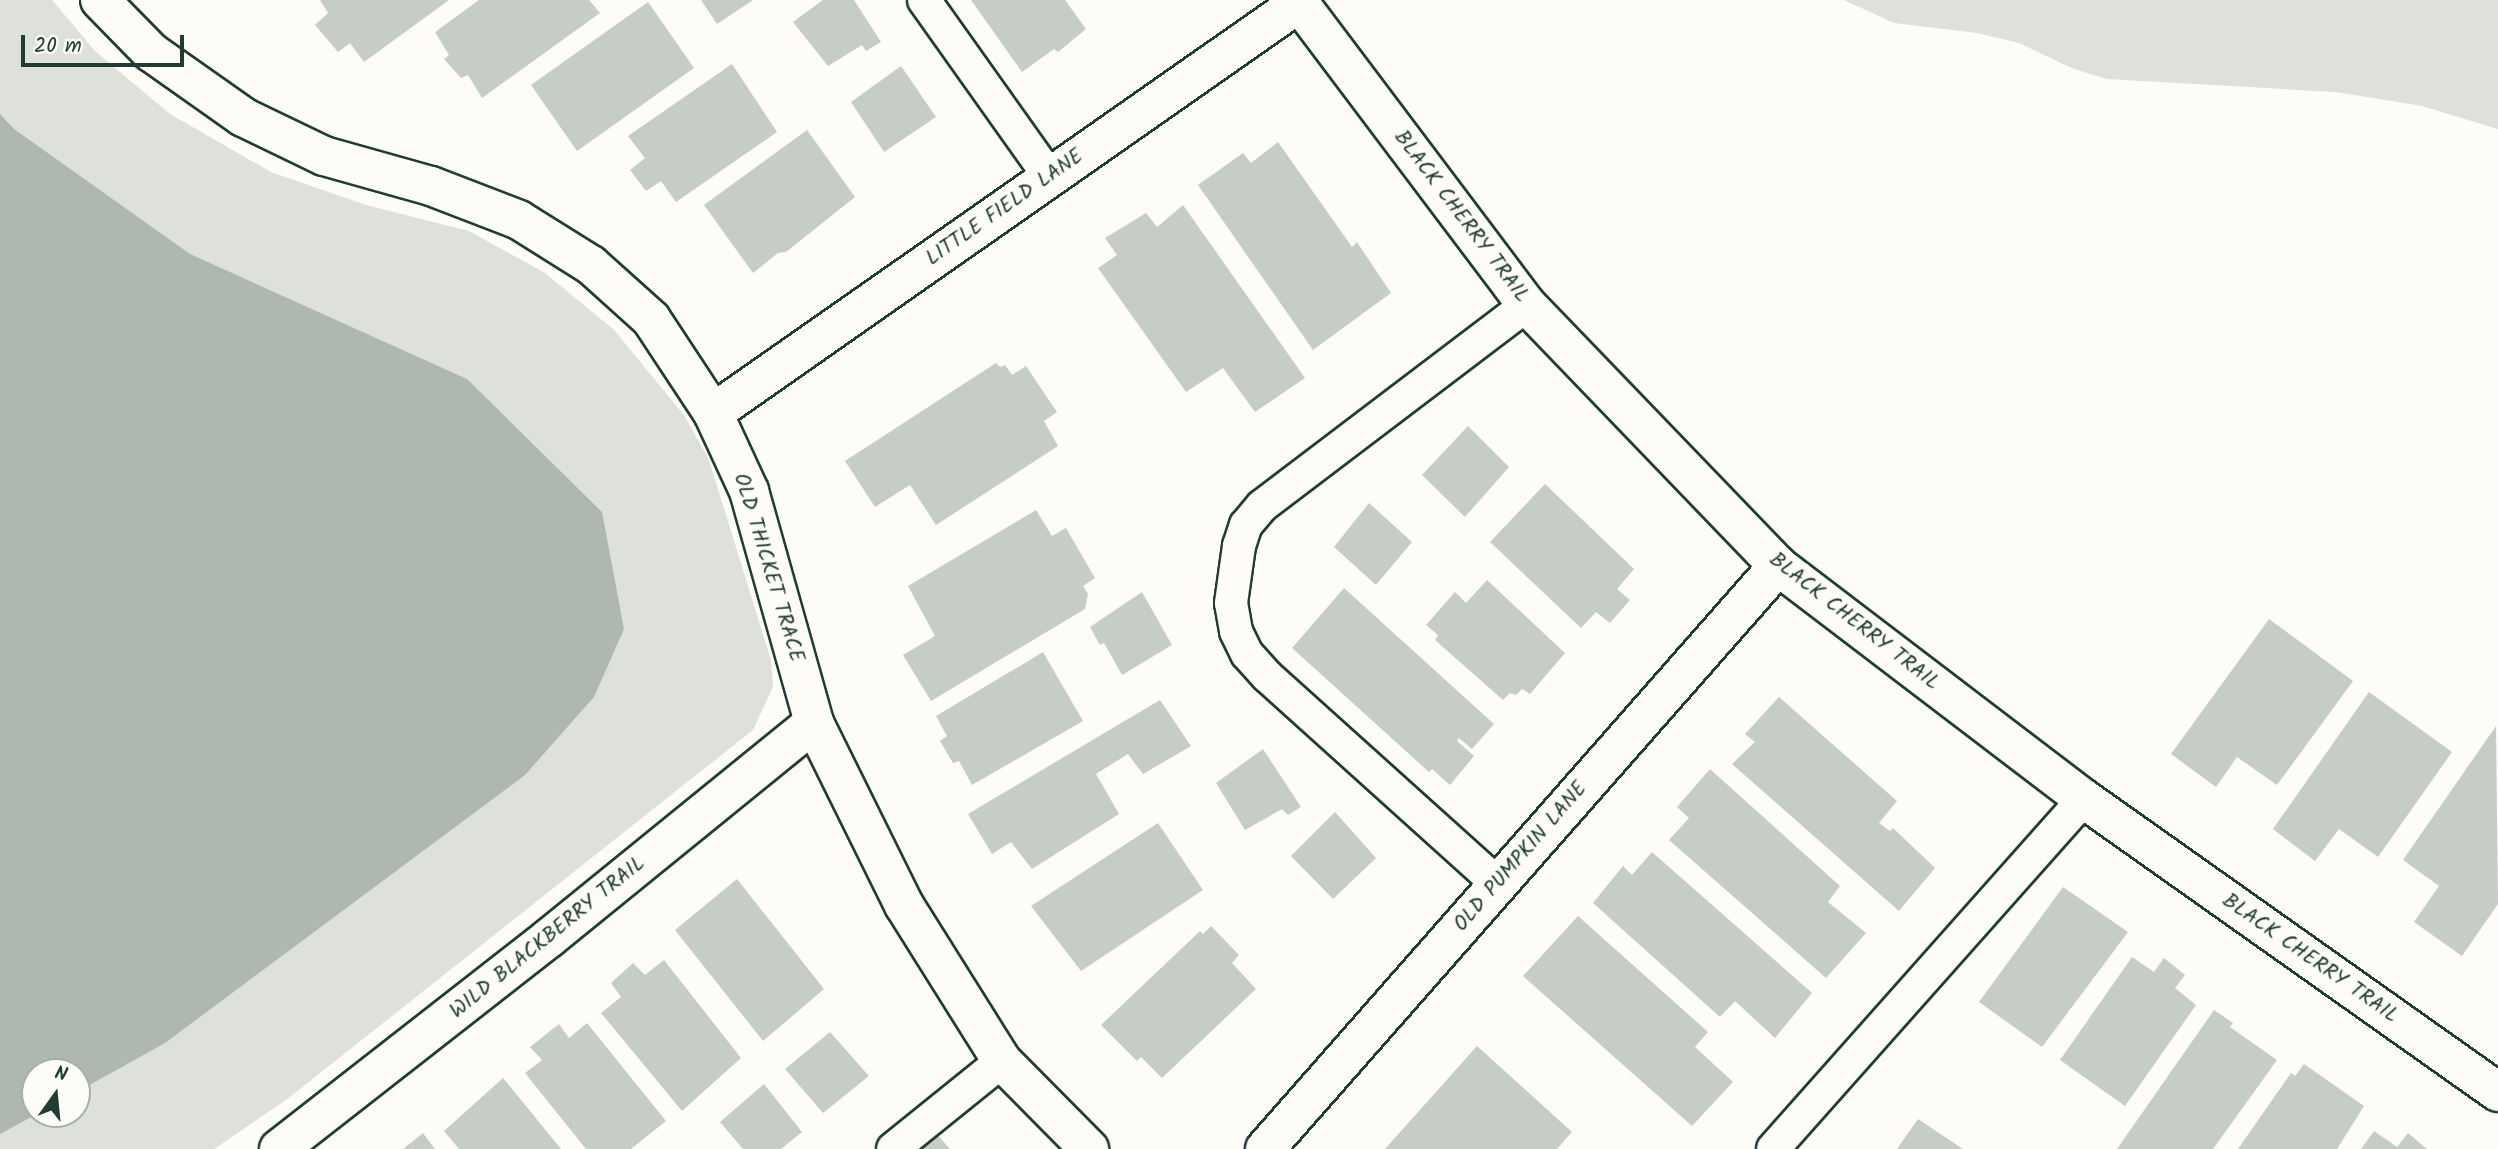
<!DOCTYPE html>
<style>
body{margin:0}
#map{position:relative;width:2498px;height:1149px;overflow:hidden;background:#fdfcf7;font-family:Kalam,sans-serif}
div>[style]{position:absolute}
.green>*{inset:0;background:#dde0db}
.water>*{inset:0;background:#aeb8b1}
.building>*{inset:0;background:#c6cdc7}
.roads{filter:drop-shadow(2px 0 #1f3d34) drop-shadow(-2px 0 #1f3d34) drop-shadow(0 2px #1f3d34) drop-shadow(0 -2px #1f3d34)}
.service>*{height:32px;margin:-16px;padding:0 16px;transform-origin:16px;border-radius:16px;background:#fdfcf7}
.minor>*{height:38px;margin:-19px;padding:0 19px;transform-origin:19px;border-radius:19px;background:#fdfcf7}
span{translate:-50% -50%;white-space:nowrap;text-align:center;line-height:1.15;-webkit-text-stroke:7px #fdfcf7;paint-order:stroke}
.street-label{font-size:21px;color:#1f3d34}
.north{position:absolute;left:21px;top:1058px;width:70px;height:70px;box-sizing:border-box;background:#fdfcf7;border:2px solid #a4b0a9;border-radius:50%;rotate:15deg;font-size:19px;font-weight:700;line-height:28px;text-align:center;color:#1f3d34}
.north::after{content:'';display:block;margin:auto;width:24px;height:32px;background:#1f3d34;clip-path:polygon(50% 0,100% 100%,50% 72%,0 100%)}
.scale{position:absolute;left:21px;top:35px;width:163px;height:32px;box-sizing:border-box;border:4px solid #1f3d34;border-top:0;padding-left:9px;font-size:21px;line-height:24px;white-space:nowrap;color:#1f3d34;-webkit-text-stroke:5px #fdfcf7;paint-order:stroke}
</style>
<div id="map">
<div class="green">
<div style="clip-path:polygon(evenodd,0 0,52px 0,95px 51px,170px 114px,271px 172px,366px 205px,469px 231px,545px 273px,614px 330px,684px 415px,709px 460px,771px 660px,773px 687px,753px 730px,286px 1100px,214px 1149px,0 1149px,0 0,35px 1072px,77px 1072px,77px 1114px,35px 1114px,35px 1072px)"></div>
<div style="clip-path:polygon(1844px 0,2498px 0,2498px 129px,2422px 106px,2336px 92px,2107px 79px,2074px 69px,2019px 43px,1977px 33px,1894px 23px)"></div>
</div>
<div class="water">
<div style="clip-path:polygon(0 114px,14px 129px,190px 254px,467px 379px,602px 512px,624px 629px,594px 697px,525px 775px,165px 1043px,77px 1092px,77px 1072px,35px 1072px,37px 1114px,0 1134px)"></div>
</div>
<div class="building">
<div style="clip-path:polygon(320px 0,449px 0,364px 62px,350px 43px,338px 52px,315px 25px,328px 13px)"></div>
<div style="clip-path:polygon(479px 0,589px 0,600px 13px,482px 98px,468px 75px,461px 78px,444px 59px,449px 55px,435px 32px)"></div>
<div style="clip-path:polygon(701px 0,753px 0,717px 24px)"></div>
<div style="clip-path:polygon(823px 0,854px 0,881px 42px,866px 51px,862px 45px,828px 66px,793px 22px)"></div>
<div style="clip-path:polygon(971px 0,1065px 0,1086px 29px,1058px 52px,1054px 49px,1022px 72px)"></div>
<div style="clip-path:polygon(648px 2px,694px 68px,577px 151px,531px 85px)"></div>
<div style="clip-path:polygon(732px 64px,777px 132px,676px 202px,661px 181px,646px 191px,630px 170px,645px 158px,628px 136px)"></div>
<div style="clip-path:polygon(901px 66px,936px 117px,884px 152px,851px 102px)"></div>
<div style="clip-path:polygon(807px 130px,855px 197px,786px 252px,778px 253px,753px 273px,704px 205px)"></div>
<div style="clip-path:polygon(1278px 142px,1352px 247px,1357px 242px,1391px 293px,1313px 350px,1198px 185px,1243px 153px,1251px 163px)"></div>
<div style="clip-path:polygon(1183px 205px,1305px 378px,1255px 412px,1223px 368px,1186px 392px,1098px 268px,1117px 255px,1105px 238px,1146px 213px,1157px 227px)"></div>
<div style="clip-path:polygon(996px 363px,1000px 367px,1005px 365px,1012px 375px,1026px 366px,1057px 412px,1044px 421px,1058px 446px,936px 525px,910px 485px,875px 507px,845px 461px)"></div>
<div style="clip-path:polygon(1468px 426px,1509px 467px,1465px 517px,1422px 475px)"></div>
<div style="clip-path:polygon(1545px 484px,1634px 569px,1617px 589px,1630px 600px,1610px 623px,1596px 612px,1581px 628px,1490px 542px)"></div>
<div style="clip-path:polygon(1369px 503px,1412px 542px,1376px 585px,1334px 547px)"></div>
<div style="clip-path:polygon(1036px 510px,1052px 536px,1066px 528px,1095px 578px,1083px 586px,1088px 594px,1085px 609px,931px 701px,903px 655px,935px 636px,908px 586px)"></div>
<div style="clip-path:polygon(1487px 580px,1565px 653px,1530px 694px,1522px 689px,1516px 695px,1510px 693px,1503px 700px,1435px 640px,1438px 635px,1426px 625px,1455px 592px,1466px 603px)"></div>
<div style="clip-path:polygon(1344px 588px,1494px 724px,1472px 749px,1459px 738px,1457px 741px,1474px 756px,1450px 785px,1432px 769px,1429px 772px,1292px 648px)"></div>
<div style="clip-path:polygon(1142px 592px,1172px 645px,1122px 675px,1104px 643px,1100px 645px,1090px 627px)"></div>
<div style="clip-path:polygon(2269px 619px,2353px 681px,2277px 785px,2237px 757px,2216px 787px,2171px 754px)"></div>
<div style="clip-path:polygon(1043px 652px,1083px 721px,972px 785px,959px 761px,953px 763px,940px 741px,947px 736px,936px 716px)"></div>
<div style="clip-path:polygon(2369px 692px,2452px 752px,2378px 857px,2339px 829px,2315px 861px,2273px 829px)"></div>
<div style="clip-path:polygon(1779px 697px,1897px 801px,1879px 823px,1890px 831px,1893px 828px,1935px 868px,1899px 911px,1732px 764px,1755px 742px,1745px 734px)"></div>
<div style="clip-path:polygon(1160px 700px,1191px 746px,1143px 774px,1128px 754px,1096px 774px,1119px 814px,1032px 869px,1011px 842px,992px 854px,968px 814px)"></div>
<div style="clip-path:polygon(2496px 726px,2498px 904px,2462px 956px,2414px 922px,2439px 886px,2403px 860px)"></div>
<div style="clip-path:polygon(1263px 749px,1301px 807px,1288px 815px,1282px 809px,1245px 830px,1216px 783px)"></div>
<div style="clip-path:polygon(1710px 769px,1840px 886px,1828px 902px,1866px 933px,1826px 978px,1669px 840px,1689px 818px,1677px 807px)"></div>
<div style="clip-path:polygon(1335px 812px,1376px 858px,1333px 899px,1291px 856px)"></div>
<div style="clip-path:polygon(1158px 823px,1203px 890px,1081px 971px,1031px 906px)"></div>
<div style="clip-path:polygon(1652px 852px,1812px 993px,1775px 1038px,1735px 1001px,1720px 1017px,1593px 903px,1623px 866px,1632px 875px)"></div>
<div style="clip-path:polygon(737px 879px,824px 989px,763px 1041px,675px 930px)"></div>
<div style="clip-path:polygon(2063px 887px,2128px 932px,2042px 1047px,1979px 1002px)"></div>
<div style="clip-path:polygon(1578px 916px,1708px 1032px,1695px 1047px,1733px 1082px,1692px 1126px,1523px 976px)"></div>
<div style="clip-path:polygon(1211px 926px,1239px 955px,1232px 963px,1256px 989px,1162px 1078px,1141px 1057px,1137px 1061px,1101px 1025px,1200px 931px,1203px 934px)"></div>
<div style="clip-path:polygon(2132px 957px,2154px 972px,2164px 958px,2185px 975px,2175px 988px,2196px 1005px,2125px 1106px,2060px 1060px)"></div>
<div style="clip-path:polygon(664px 960px,741px 1058px,682px 1111px,601px 1013px,621px 997px,611px 983px,633px 963px,645px 975px)"></div>
<div style="clip-path:polygon(2214px 1010px,2233px 1023px,2230px 1027px,2277px 1060px,2213px 1149px,2117px 1149px)"></div>
<div style="clip-path:polygon(587px 1023px,666px 1121px,631px 1149px,586px 1149px,525px 1073px,542px 1060px,530px 1047px,559px 1024px,569px 1038px)"></div>
<div style="clip-path:polygon(830px 1032px,869px 1076px,823px 1113px,785px 1069px)"></div>
<div style="clip-path:polygon(1477px 1046px,1572px 1132px,1557px 1149px,1385px 1149px)"></div>
<div style="clip-path:polygon(2304px 1064px,2364px 1106px,2337px 1149px,2238px 1149px,2291px 1073px,2295px 1076px)"></div>
<div style="clip-path:polygon(503px 1078px,561px 1149px,459px 1149px,444px 1131px)"></div>
<div style="clip-path:polygon(764px 1084px,802px 1132px,781px 1149px,743px 1149px,720px 1122px)"></div>
<div style="clip-path:polygon(1918px 1119px,1963px 1149px,1897px 1149px)"></div>
<div style="clip-path:polygon(2374px 1131px,2397px 1147px,2408px 1133px,2427px 1149px,2361px 1149px)"></div>
<div style="clip-path:polygon(935px 1132px,950px 1149px,917px 1149px)"></div>
<div style="clip-path:polygon(423px 1133px,435px 1149px,403px 1149px)"></div>
</div>
<div class="roads">
<div class="service">
<div style="left:924px;top:0;width:217px;rotate:54.6deg"></div>
<div style="left:1498px;top:884px;width:311px;rotate:-138deg"></div>
<div style="left:1267px;top:676px;width:30px;rotate:-132deg"></div>
<div style="left:1247px;top:654px;width:25px;rotate:-116deg"></div>
<div style="left:1236px;top:631px;width:28px;rotate:-100deg"></div>
<div style="left:1231px;top:603px;width:58px;rotate:-82deg"></div>
<div style="left:1239px;top:546px;width:22px;rotate:-72deg"></div>
<div style="left:1246px;top:525px;width:25px;rotate:-50deg"></div>
<div style="left:1262px;top:506px;width:333px;rotate:-37.2deg"></div>
<div style="left:893px;top:1149px;width:140px;rotate:-38.9deg"></div>
<div style="left:1773px;top:1149px;width:468px;rotate:-48.4deg"></div>
</div>
<div class="minor">
<div style="left:100px;top:0;width:73px;rotate:45.6deg"></div>
<div style="left:151px;top:52px;width:113px;rotate:35.2deg"></div>
<div style="left:243px;top:117px;width:90px;rotate:25.7deg"></div>
<div style="left:324px;top:156px;width:111px;rotate:15.7deg"></div>
<div style="left:431px;top:186px;width:94px;rotate:21.1deg"></div>
<div style="left:519px;top:220px;width:85px;rotate:32deg"></div>
<div style="left:591px;top:265px;width:81px;rotate:42deg"></div>
<div style="left:651px;top:319px;width:113px;rotate:56.6deg"></div>
<div style="left:713px;top:413px;width:86px;rotate:65.2deg"></div>
<div style="left:749px;top:491px;width:241px;rotate:74.3deg"></div>
<div style="left:814px;top:723px;width:203px;rotate:63.7deg"></div>
<div style="left:904px;top:905px;width:184px;rotate:57.9deg"></div>
<div style="left:1002px;top:1061px;width:124px;rotate:45.3deg"></div>
<div style="left:1297px;top:0;width:382px;rotate:53deg"></div>
<div style="left:1527px;top:305px;width:362px;rotate:46.1deg"></div>
<div style="left:1778px;top:566px;width:385px;rotate:37.3deg"></div>
<div style="left:2084px;top:799px;width:507px;rotate:35.29deg"></div>
<div style="left:713px;top:413px;width:715px;rotate:-34.98deg"></div>
<div style="left:279px;top:1149px;width:343px;rotate:-38deg"></div>
<div style="left:549px;top:938px;width:341px;rotate:-39.1deg"></div>
<div style="left:1265px;top:1149px;width:777px;rotate:-48.65deg"></div>
</div>
</div>
<div class="street-label">
<span style="left:1005px;top:208px;rotate:-35deg">LITTLE FIELD LANE</span>
<span style="left:1461px;top:217px;rotate:53deg">BLACK CHERRY TRAIL</span>
<span style="left:768px;top:568px;rotate:73deg">OLD THICKET TRACE</span>
<span style="left:1854px;top:622px;rotate:38deg">BLACK CHERRY TRAIL</span>
<span style="left:1521px;top:857px;rotate:-49deg">OLD PUMPKIN LANE</span>
<span style="left:548px;top:938px;rotate:-39deg">WILD BLACKBERRY TRAIL</span>
<span style="left:2310px;top:959px;rotate:35deg">BLACK CHERRY TRAIL</span>
</div>
<div class="north">N</div>
<div class="scale">20 m</div>
</div>
